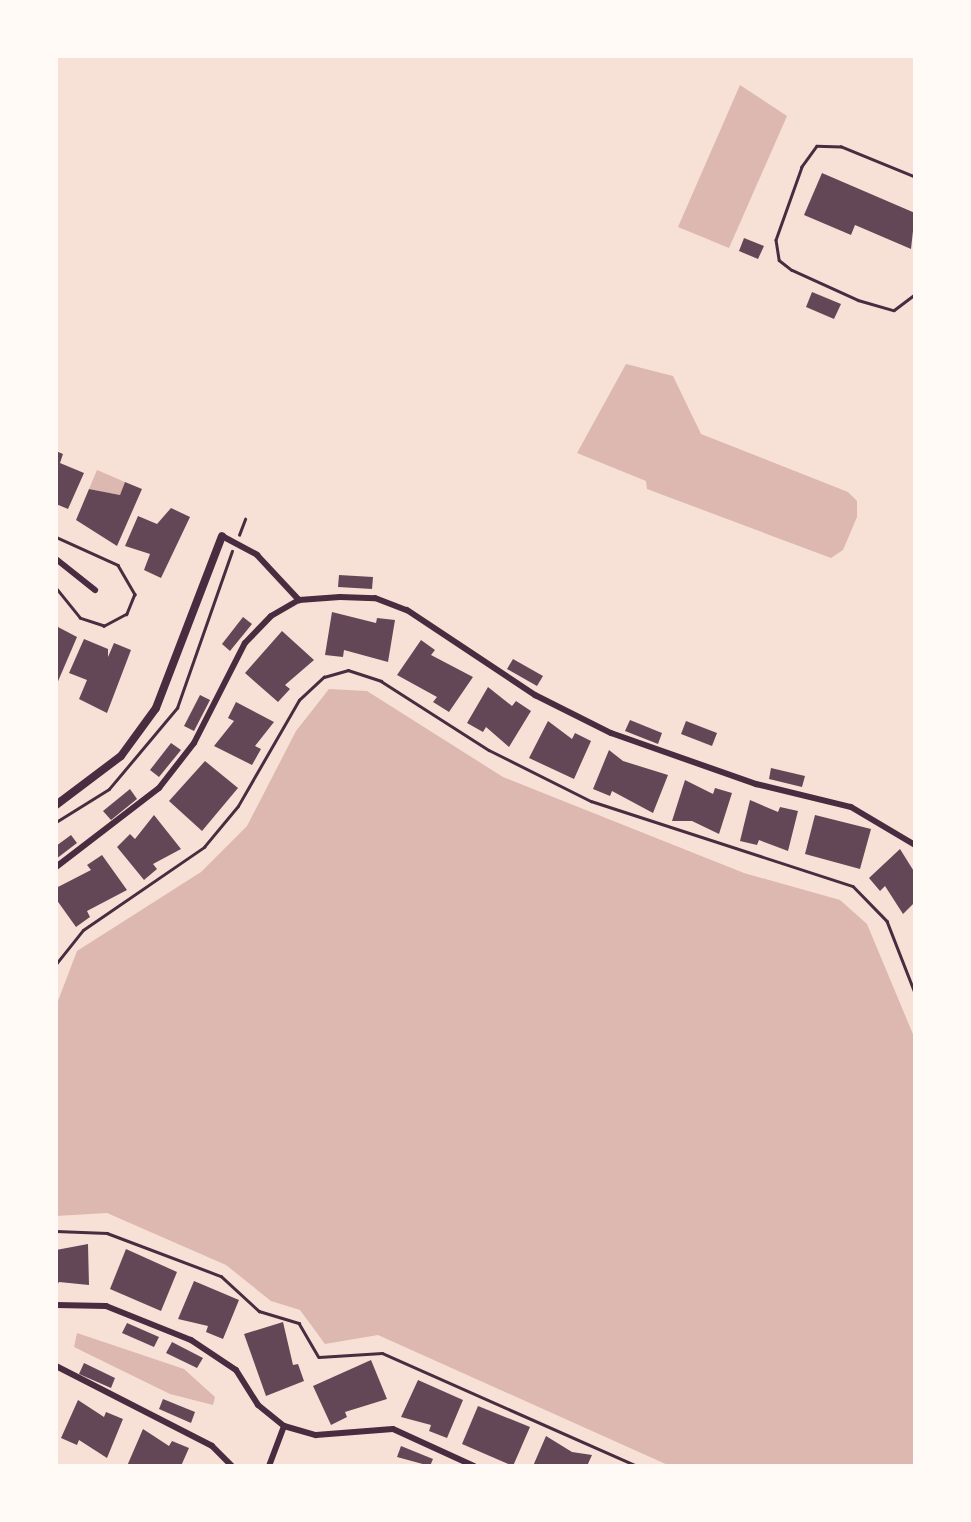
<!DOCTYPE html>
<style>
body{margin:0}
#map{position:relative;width:971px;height:1522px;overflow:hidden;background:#f7e1d7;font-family:Helvetica,sans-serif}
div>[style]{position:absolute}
.water>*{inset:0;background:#dcb8b0}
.building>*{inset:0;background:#644757}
.path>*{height:2.5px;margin:-1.25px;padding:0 1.25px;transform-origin:1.25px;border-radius:1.25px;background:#4a2c40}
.service>*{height:2.5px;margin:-1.25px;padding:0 1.25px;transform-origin:1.25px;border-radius:1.25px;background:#4a2c40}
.minor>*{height:6px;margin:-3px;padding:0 3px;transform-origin:3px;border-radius:3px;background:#4a2c40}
.tertiary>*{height:8px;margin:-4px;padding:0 4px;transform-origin:4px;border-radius:4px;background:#4a2c40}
span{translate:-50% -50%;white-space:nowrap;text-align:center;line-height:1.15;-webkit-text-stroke:7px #fffaf5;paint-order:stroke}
.frame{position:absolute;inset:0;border:58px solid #fffaf5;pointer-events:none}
</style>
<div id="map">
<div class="water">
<div style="clip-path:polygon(740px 85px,787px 116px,729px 248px,678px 227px)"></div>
<div style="clip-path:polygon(626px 364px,673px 376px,701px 434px,848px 492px,857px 501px,857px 517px,843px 550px,831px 558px,647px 489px,646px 481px,577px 453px)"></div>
<div style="clip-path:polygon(97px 470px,125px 482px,120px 495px,89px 489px)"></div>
<div style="clip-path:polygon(329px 689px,367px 691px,503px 777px,744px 873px,840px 900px,867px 924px,915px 1039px,915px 1466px,670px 1466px,378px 1335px,325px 1344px,300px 1310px,271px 1301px,226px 1265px,107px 1213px,56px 1216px,56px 1006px,77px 951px,201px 872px,247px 826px,296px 731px)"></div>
<div style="clip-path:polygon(77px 1333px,184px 1369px,215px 1397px,213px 1405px,170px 1394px,74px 1347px)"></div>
</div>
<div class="building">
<div style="clip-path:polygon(822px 173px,915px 213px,911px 249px,855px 225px,851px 235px,804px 215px)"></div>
<div style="clip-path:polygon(744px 238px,764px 246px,758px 259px,739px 251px)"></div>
<div style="clip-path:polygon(812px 292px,841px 304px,834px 319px,806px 307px)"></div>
<div style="clip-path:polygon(56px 451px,63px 454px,60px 463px,84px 473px,68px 509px,56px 504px)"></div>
<div style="clip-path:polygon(125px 482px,142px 489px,117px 546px,76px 520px,89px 489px,120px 495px)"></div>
<div style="clip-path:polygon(171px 508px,190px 517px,161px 578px,144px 570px,150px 554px,125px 546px,138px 516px,157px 524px)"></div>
<div style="clip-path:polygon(339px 575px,373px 577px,372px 589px,338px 587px)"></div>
<div style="clip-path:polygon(332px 612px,376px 623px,377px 618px,395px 620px,388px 662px,344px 650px,343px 657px,325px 655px)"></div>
<div style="clip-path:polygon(243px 617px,252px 624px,230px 651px,222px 644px)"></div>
<div style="clip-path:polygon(58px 627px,77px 637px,56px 686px,56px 632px)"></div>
<div style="clip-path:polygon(282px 631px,314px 660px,285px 685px,290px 689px,278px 702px,245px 673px)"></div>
<div style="clip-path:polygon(84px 639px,108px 649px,108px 657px,114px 643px,131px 650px,107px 713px,79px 699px,87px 680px,69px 673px)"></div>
<div style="clip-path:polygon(421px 640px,435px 650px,431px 655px,473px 677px,449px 712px,433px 702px,437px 697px,397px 675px)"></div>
<div style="clip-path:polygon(513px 659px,543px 676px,537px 686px,507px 669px)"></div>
<div style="clip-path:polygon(488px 687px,512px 706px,516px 701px,531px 711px,509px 747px,486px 727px,483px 732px,467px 723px)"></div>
<div style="clip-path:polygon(200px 695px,210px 700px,194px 731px,184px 726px)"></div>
<div style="clip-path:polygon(236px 702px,274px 722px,255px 746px,261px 749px,252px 765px,214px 746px,234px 721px,228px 718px)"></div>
<div style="clip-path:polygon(630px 720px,662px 733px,658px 744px,625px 731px)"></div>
<div style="clip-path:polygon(548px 721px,572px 739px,575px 733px,591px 741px,574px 779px,529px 758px)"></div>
<div style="clip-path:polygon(686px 721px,717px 733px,712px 746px,681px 734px)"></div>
<div style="clip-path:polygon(171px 743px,181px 750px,159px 777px,150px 770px)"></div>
<div style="clip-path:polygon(609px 750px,623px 761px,668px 775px,653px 813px,612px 791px,610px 796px,593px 789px)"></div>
<div style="clip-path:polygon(205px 761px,238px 788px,202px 831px,169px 801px)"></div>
<div style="clip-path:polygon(771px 768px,805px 776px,802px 787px,769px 779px)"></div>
<div style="clip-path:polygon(685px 780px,713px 794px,715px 788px,732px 793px,719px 834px,692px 821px,672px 821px)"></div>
<div style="clip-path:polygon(130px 789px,137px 799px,111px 820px,103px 811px)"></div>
<div style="clip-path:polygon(750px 800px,778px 812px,780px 807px,798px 811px,788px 851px,759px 840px,757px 845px,740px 841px)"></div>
<div style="clip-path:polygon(154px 815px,181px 849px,153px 864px,157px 869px,144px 880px,117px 847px,130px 834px,135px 839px)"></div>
<div style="clip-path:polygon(815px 815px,871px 829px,860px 869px,805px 854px)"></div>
<div style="clip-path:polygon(71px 835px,77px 843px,56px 859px,56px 846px)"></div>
<div style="clip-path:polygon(900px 849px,915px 873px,915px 902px,903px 914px,885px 886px,880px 891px,869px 878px)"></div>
<div style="clip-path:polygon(102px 855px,127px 890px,87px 911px,90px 917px,76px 927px,56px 899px,56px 888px,91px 870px,87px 865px)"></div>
<div style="clip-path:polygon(88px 1244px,89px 1285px,59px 1282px,56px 1287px,56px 1250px)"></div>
<div style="clip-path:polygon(126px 1249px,177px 1272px,161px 1311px,110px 1289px)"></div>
<div style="clip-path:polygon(194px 1281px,239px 1300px,223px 1339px,206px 1332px,208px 1326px,178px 1319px)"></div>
<div style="clip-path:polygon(283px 1322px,293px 1365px,298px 1364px,304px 1381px,266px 1396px,244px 1334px)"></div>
<div style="clip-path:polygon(127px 1323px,159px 1337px,154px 1347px,122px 1333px)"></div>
<div style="clip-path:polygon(172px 1342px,203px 1358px,197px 1368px,166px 1353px)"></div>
<div style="clip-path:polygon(371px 1360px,387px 1399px,345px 1412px,347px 1417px,331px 1425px,313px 1386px)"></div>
<div style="clip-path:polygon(84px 1363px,115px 1378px,111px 1388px,79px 1374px)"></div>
<div style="clip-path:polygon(418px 1380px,463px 1400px,447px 1438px,429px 1431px,431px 1425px,401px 1417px)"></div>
<div style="clip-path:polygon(163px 1399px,195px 1412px,191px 1423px,159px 1409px)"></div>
<div style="clip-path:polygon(78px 1400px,104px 1417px,106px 1412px,123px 1419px,107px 1458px,79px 1440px,77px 1445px,61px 1438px)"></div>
<div style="clip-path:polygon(478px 1406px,530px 1427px,513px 1466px,462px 1444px)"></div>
<div style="clip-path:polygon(143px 1429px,169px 1446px,172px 1441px,189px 1448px,181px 1466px,127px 1466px)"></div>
<div style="clip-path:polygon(546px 1436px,572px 1452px,592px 1455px,587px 1466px,533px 1466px)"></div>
<div style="clip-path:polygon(401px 1446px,433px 1459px,430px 1466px,397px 1457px)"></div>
</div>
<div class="path">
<div style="left:239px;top:535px;width:17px;rotate:-69deg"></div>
<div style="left:56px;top:537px;width:68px;rotate:24.3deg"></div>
<div style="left:118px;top:565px;width:34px;rotate:60deg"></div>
<div style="left:135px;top:594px;width:22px;rotate:112deg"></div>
<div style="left:127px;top:614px;width:26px;rotate:152deg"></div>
<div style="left:104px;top:626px;width:25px;rotate:-162deg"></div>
<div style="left:80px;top:618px;width:38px;rotate:-129deg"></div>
<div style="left:56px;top:822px;width:62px;rotate:-31.9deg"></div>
<div style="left:109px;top:789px;width:106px;rotate:-50deg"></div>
<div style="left:177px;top:708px;width:166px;rotate:-70.7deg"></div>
<div style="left:56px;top:964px;width:43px;rotate:-51.5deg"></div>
<div style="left:83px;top:930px;width:147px;rotate:-34.4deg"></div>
<div style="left:204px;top:847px;width:53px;rotate:-50.3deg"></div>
<div style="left:238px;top:806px;width:122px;rotate:-60.1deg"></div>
<div style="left:299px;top:700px;width:34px;rotate:-43deg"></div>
<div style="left:324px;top:677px;width:25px;rotate:-16deg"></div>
<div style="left:348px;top:670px;width:35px;rotate:18deg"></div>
<div style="left:381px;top:681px;width:128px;rotate:32.6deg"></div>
<div style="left:489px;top:750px;width:114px;rotate:26.6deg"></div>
<div style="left:591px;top:801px;width:275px;rotate:18deg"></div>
<div style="left:853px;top:886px;width:49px;rotate:45.8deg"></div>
<div style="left:887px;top:921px;width:77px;rotate:68.7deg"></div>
<div style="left:56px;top:1231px;width:51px;rotate:2.2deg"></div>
<div style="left:107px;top:1233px;width:122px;rotate:20.7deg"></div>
<div style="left:221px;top:1276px;width:52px;rotate:42.6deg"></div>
<div style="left:259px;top:1311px;width:42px;rotate:16.7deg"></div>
<div style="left:299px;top:1323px;width:39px;rotate:60deg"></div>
<div style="left:319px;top:1357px;width:63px;rotate:-3.6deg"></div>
<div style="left:382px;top:1353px;width:279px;rotate:23.9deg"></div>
</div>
<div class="service">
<div style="left:915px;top:177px;width:80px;rotate:-157.9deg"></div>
<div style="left:841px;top:147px;width:24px;rotate:-178deg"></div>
<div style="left:817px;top:146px;width:26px;rotate:126deg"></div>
<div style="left:802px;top:167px;width:77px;rotate:109.6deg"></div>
<div style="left:776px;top:240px;width:20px;rotate:81deg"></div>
<div style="left:779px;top:260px;width:16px;rotate:38deg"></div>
<div style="left:792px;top:270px;width:72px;rotate:24.4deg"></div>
<div style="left:858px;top:300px;width:37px;rotate:16deg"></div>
<div style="left:894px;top:310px;width:26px;rotate:-37deg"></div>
</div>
<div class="minor">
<div style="left:222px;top:536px;width:40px;rotate:28deg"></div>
<div style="left:257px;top:555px;width:62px;rotate:47deg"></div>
<div style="left:56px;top:559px;width:50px;rotate:38.5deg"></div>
<div style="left:56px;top:867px;width:130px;rotate:-37.5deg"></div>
<div style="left:159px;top:788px;width:57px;rotate:-52.1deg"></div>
<div style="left:194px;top:743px;width:112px;rotate:-63deg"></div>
<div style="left:245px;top:643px;width:37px;rotate:-46deg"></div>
<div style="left:271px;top:616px;width:32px;rotate:-30deg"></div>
<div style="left:299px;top:600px;width:41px;rotate:-4.2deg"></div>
<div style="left:340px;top:597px;width:35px;rotate:2deg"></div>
<div style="left:375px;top:598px;width:34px;rotate:21deg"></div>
<div style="left:407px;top:610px;width:154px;rotate:33.6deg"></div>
<div style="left:535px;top:695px;width:85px;rotate:26.6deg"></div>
<div style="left:611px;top:733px;width:154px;rotate:19.4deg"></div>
<div style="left:756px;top:784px;width:98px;rotate:13.6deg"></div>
<div style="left:851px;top:807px;width:74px;rotate:30.7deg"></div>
<div style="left:56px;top:1305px;width:50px;rotate:1.1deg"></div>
<div style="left:106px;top:1306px;width:92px;rotate:21.8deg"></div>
<div style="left:191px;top:1340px;width:54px;rotate:33.7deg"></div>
<div style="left:236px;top:1370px;width:41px;rotate:57.8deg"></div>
<div style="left:258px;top:1405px;width:33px;rotate:39deg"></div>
<div style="left:284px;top:1426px;width:33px;rotate:16deg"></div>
<div style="left:316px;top:1435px;width:77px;rotate:-4.5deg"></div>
<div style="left:393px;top:1429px;width:89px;rotate:24.6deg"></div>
<div style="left:56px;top:1366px;width:175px;rotate:27.1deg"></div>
<div style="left:212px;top:1446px;width:28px;rotate:45deg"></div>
<div style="left:269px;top:1466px;width:43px;rotate:-69.4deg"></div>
</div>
<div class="tertiary">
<div style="left:56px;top:805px;width:81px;rotate:-37deg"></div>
<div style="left:121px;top:756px;width:59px;rotate:-53.9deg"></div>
<div style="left:156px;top:708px;width:184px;rotate:-69deg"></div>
</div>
<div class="frame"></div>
</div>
